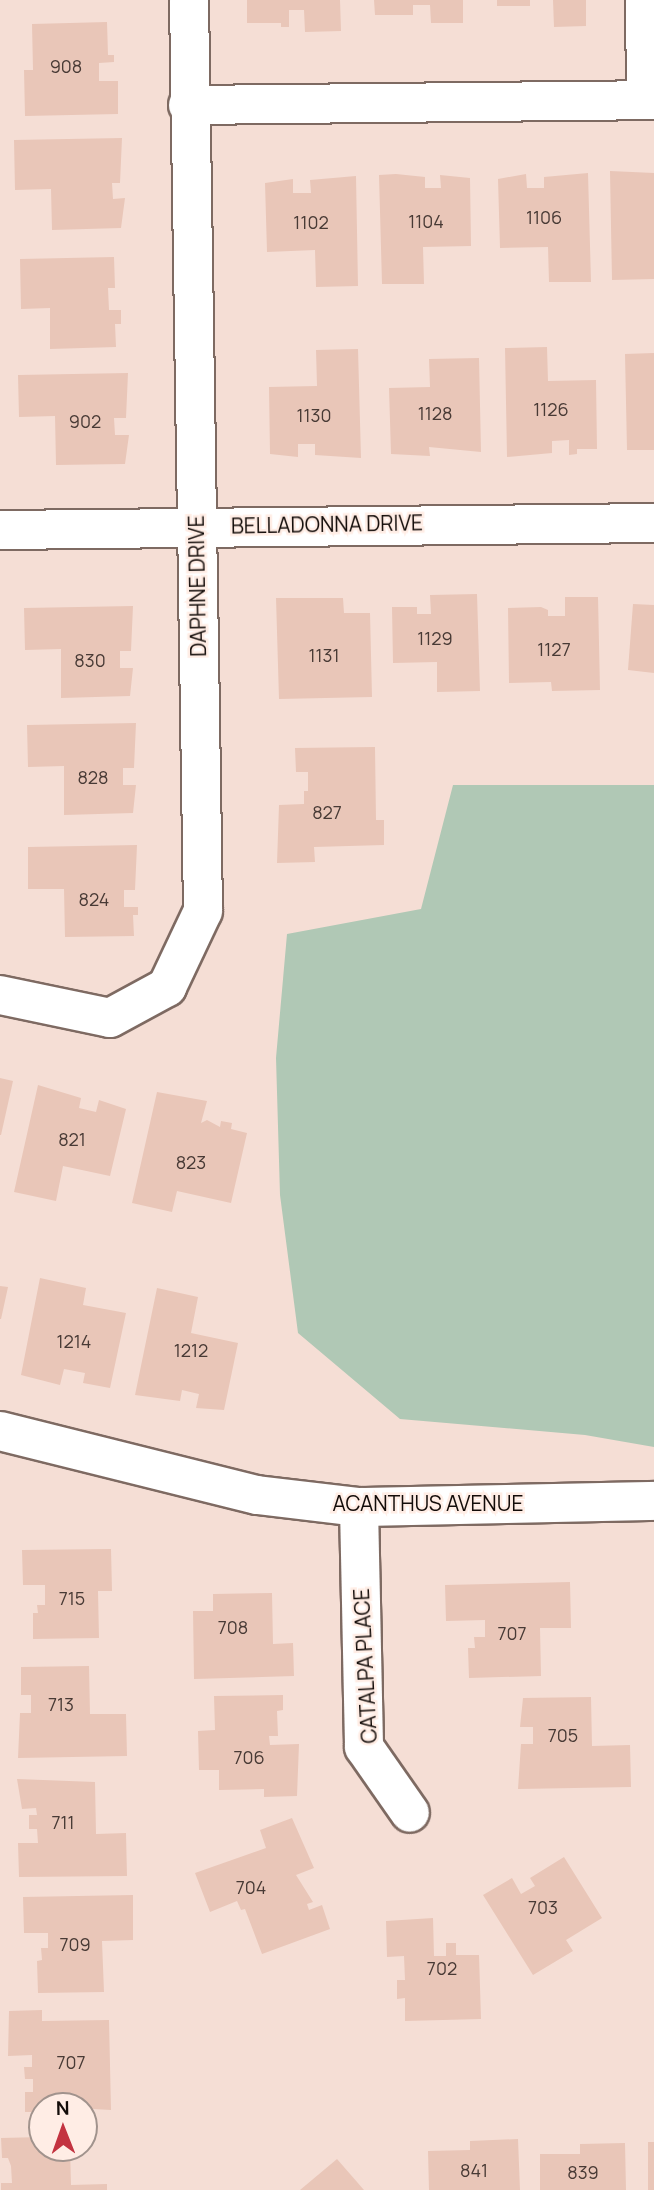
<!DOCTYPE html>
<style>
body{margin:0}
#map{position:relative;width:654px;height:2190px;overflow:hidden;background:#f5ded5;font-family:Manrope,sans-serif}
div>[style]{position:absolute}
.green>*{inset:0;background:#b0c8b5}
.building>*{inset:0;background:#e9c6b8}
.roads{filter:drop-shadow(2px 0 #7e6a62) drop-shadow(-2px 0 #7e6a62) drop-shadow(0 2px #7e6a62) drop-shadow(0 -2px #7e6a62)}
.minor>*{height:38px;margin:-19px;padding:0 19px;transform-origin:19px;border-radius:19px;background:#fff}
span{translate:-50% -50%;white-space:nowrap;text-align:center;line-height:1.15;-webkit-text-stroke:5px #ffede5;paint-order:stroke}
.number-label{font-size:18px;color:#483a35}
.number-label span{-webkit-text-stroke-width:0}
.street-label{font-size:21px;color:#130c09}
.north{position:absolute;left:28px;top:2092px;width:70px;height:70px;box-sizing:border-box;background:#ffede5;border:2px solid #a1938d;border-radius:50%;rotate:359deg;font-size:19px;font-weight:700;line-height:28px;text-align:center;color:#130c09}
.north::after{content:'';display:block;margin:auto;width:24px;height:32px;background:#c33340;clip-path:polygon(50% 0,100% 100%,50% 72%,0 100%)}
</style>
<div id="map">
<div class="green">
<div style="clip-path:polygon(453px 785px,654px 785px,654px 1447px,585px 1435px,400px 1419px,298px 1333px,280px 1195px,276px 1058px,287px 934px,421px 909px)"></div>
</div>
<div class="building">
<div style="clip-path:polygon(247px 0,340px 0,341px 31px,305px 32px,304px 10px,289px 10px,289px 27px,281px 27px,281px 23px,247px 23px)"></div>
<div style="clip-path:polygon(374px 0,463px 0,463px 23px,431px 23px,430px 5px,413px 5px,413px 15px,375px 15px)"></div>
<div style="clip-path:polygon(497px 0,530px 0,530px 6px,497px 6px)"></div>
<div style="clip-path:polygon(553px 0,586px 0,586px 26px,554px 27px)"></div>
<div style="clip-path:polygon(107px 22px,108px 55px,114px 55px,114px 62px,99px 63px,99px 81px,118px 81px,118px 114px,25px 116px,24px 70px,33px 70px,32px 24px)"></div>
<div style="clip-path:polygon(122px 138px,120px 183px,112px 183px,113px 199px,125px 198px,121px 228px,52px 230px,51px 189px,15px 190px,14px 140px)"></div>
<div style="clip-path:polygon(610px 171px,654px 173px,654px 279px,612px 280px)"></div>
<div style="clip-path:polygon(588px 173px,591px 282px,549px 282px,548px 247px,500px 248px,498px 179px,526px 174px,527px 188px,544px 188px,544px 177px)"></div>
<div style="clip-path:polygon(396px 174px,425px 177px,425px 188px,441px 188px,440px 175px,470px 178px,471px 246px,423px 247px,424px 284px,382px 284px,379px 175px)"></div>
<div style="clip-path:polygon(356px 176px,358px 286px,316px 287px,315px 250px,267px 252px,265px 183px,293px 179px,293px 193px,311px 193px,310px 180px)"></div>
<div style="clip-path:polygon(114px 257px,115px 288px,108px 288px,109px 310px,121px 310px,121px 324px,115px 324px,116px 347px,50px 349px,50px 308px,21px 309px,20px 259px)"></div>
<div style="clip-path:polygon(547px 347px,548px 381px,596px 380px,597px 449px,577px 449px,577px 454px,569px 455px,569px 440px,552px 441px,552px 453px,507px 457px,505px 348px)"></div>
<div style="clip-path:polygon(358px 349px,361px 458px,315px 455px,315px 444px,298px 444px,298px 457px,270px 454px,269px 387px,317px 386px,316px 350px)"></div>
<div style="clip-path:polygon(654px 353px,654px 450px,627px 450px,625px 354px)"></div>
<div style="clip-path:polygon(479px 358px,481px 452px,429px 447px,430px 456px,391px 454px,389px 388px,430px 387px,429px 359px)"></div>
<div style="clip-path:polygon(128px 373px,126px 418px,114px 418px,115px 435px,129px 435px,125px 464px,56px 465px,55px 416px,19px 417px,18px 375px)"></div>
<div style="clip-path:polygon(477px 594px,480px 691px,437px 692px,437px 662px,393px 663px,392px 607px,417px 607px,417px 614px,431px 614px,430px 595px)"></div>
<div style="clip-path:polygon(565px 597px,598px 597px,600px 690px,552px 691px,551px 682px,509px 683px,508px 608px,541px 607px,548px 610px,548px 616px,565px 616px)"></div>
<div style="clip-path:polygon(276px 598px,343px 598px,344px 613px,370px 613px,372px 697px,279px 699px)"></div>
<div style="clip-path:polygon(633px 604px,654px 605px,654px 673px,628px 670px)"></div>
<div style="clip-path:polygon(133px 606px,131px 651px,120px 651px,120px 668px,133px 668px,130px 696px,61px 698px,61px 649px,25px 650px,24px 608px)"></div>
<div style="clip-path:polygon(136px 723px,134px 768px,123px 768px,123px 785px,136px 785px,133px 813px,64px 815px,64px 766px,28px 767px,27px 725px)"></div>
<div style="clip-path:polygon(375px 747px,376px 820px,384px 820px,384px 845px,314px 847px,315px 862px,277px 863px,279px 805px,304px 804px,304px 791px,308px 791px,308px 772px,296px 772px,295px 748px)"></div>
<div style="clip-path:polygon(137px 845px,135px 890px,124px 890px,124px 907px,138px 907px,138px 915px,133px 915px,134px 936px,65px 937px,64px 889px,28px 889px,28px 847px)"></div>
<div style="clip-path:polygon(0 1078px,13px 1081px,1px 1135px,0 1135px)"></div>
<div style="clip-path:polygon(38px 1085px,81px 1098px,79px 1108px,96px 1112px,99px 1100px,126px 1109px,110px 1176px,63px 1166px,56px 1201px,14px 1192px)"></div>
<div style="clip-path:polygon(157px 1092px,207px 1101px,201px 1123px,207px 1120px,220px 1127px,221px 1121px,232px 1123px,231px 1129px,247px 1133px,231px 1203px,177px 1191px,172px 1212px,132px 1203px)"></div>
<div style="clip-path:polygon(40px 1278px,86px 1288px,83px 1305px,126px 1313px,110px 1388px,83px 1383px,85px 1373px,64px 1369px,60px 1385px,21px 1375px)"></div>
<div style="clip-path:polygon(0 1286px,8px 1287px,1px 1319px,0 1319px)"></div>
<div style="clip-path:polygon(157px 1288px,198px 1297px,191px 1333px,238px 1343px,224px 1410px,196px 1408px,199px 1394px,182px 1390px,180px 1401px,135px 1395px)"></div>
<div style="clip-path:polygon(111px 1549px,112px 1591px,98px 1591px,99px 1638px,33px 1639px,33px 1613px,38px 1613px,37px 1605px,45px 1605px,45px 1585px,23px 1585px,22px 1550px)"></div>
<div style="clip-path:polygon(570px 1582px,571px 1628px,540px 1628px,541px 1676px,469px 1678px,468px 1648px,475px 1648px,474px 1637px,485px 1637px,485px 1620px,446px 1621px,445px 1585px)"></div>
<div style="clip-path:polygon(272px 1593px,273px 1644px,293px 1643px,294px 1676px,194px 1679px,193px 1611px,213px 1611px,213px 1594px)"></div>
<div style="clip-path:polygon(89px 1666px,90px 1714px,126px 1714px,127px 1756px,18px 1758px,20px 1713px,31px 1713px,31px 1695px,21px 1695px,21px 1667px)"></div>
<div style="clip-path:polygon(283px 1695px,283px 1710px,277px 1711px,278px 1736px,269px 1736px,270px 1745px,299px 1744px,297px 1796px,264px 1797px,264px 1789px,219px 1790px,219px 1770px,199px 1770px,198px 1731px,215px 1730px,214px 1696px)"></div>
<div style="clip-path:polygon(591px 1697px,592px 1746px,630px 1745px,631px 1787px,518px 1789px,521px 1744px,533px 1744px,533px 1727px,520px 1727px,523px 1698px)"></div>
<div style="clip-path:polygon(17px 1779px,95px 1782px,96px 1834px,126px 1833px,127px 1876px,19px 1877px,18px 1843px,38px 1843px,37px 1829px,29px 1829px,29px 1815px,37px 1815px,36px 1808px,22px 1809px)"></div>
<div style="clip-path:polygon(292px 1818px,314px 1868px,296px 1875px,313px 1902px,307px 1904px,309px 1910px,322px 1905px,330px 1929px,262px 1954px,245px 1909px,241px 1910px,237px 1901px,210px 1912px,195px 1873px,266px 1848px,260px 1830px)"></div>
<div style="clip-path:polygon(564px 1857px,602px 1918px,566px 1940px,573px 1951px,533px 1975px,483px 1895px,512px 1878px,521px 1894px,535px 1886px,530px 1878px)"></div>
<div style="clip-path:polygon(133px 1895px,133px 1940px,102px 1941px,104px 1992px,38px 1993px,37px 1961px,42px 1960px,41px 1948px,48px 1948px,48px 1933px,24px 1933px,23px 1897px)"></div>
<div style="clip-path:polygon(433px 1918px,434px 1956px,446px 1956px,446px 1943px,456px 1943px,456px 1955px,479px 1955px,481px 2019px,405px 2021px,405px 1998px,397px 1999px,397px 1980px,405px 1980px,404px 1956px,387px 1957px,386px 1921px)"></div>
<div style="clip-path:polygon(42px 2010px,42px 2021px,109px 2020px,111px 2110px,42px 2106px,42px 2112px,25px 2112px,25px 2092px,33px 2092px,33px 2079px,25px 2079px,24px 2067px,32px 2067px,32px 2055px,8px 2056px,9px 2011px)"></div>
<div style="clip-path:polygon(42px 2137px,42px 2148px,70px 2148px,71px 2185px,107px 2184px,107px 2190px,1px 2190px,1px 2183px,12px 2183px,11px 2166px,8px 2158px,2px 2158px,1px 2138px)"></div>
<div style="clip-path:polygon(518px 2139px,520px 2190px,429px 2190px,428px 2151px,470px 2150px,470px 2141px)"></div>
<div style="clip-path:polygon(648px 2142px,654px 2142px,654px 2190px,648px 2190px)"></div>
<div style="clip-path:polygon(625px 2143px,626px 2190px,540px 2190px,540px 2154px,580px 2154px,580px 2144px)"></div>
<div style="clip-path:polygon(337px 2159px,364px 2190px,300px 2190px)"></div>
</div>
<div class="roads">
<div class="minor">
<div style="left:645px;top:0;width:99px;rotate:89.4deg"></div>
<div style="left:188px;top:105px;width:466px;rotate:-0.6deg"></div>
<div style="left:0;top:530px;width:654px;rotate:-0.61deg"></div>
<div style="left:0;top:995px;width:112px;rotate:11.8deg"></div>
<div style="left:110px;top:1018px;width:65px;rotate:-28.5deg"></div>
<div style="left:167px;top:987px;width:84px;rotate:-64.7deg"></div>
<div style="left:203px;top:911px;width:911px;rotate:-90.88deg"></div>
<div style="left:0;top:1431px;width:265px;rotate:14deg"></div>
<div style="left:257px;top:1495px;width:103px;rotate:6.7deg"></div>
<div style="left:359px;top:1507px;width:295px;rotate:-1.2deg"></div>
<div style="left:359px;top:1507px;width:240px;rotate:88.8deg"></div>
<div style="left:364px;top:1747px;width:80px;rotate:55.1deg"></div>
</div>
</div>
<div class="number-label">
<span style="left:66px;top:66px">908</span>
<span style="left:544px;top:217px">1106</span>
<span style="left:426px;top:221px">1104</span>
<span style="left:311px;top:222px">1102</span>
<span style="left:551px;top:409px">1126</span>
<span style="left:435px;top:413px">1128</span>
<span style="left:314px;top:415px">1130</span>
<span style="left:85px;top:421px">902</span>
<span style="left:435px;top:638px">1129</span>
<span style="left:554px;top:649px">1127</span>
<span style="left:324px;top:655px">1131</span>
<span style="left:90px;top:660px">830</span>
<span style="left:93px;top:777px">828</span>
<span style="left:327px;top:812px">827</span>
<span style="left:94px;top:899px">824</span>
<span style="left:72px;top:1139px">821</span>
<span style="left:191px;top:1162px">823</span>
<span style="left:74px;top:1341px">1214</span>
<span style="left:191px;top:1350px">1212</span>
<span style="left:72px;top:1598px">715</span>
<span style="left:233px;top:1627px">708</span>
<span style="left:512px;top:1633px">707</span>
<span style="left:61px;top:1704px">713</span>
<span style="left:563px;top:1735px">705</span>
<span style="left:249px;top:1757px">706</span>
<span style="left:63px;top:1822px">711</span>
<span style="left:251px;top:1887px">704</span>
<span style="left:543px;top:1907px">703</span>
<span style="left:75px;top:1944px">709</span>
<span style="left:442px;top:1968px">702</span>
<span style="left:71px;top:2062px">707</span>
<span style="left:474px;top:2170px">841</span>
<span style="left:583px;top:2172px">839</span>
</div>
<div class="street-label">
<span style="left:327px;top:524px;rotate:-1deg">BELLADONNA DRIVE</span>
<span style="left:197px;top:586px;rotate:-91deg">DAPHNE DRIVE</span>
<span style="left:428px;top:1503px">ACANTHUS AVENUE</span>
<span style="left:365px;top:1666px;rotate:-93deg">CATALPA PLACE</span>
</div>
<div class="north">N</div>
</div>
